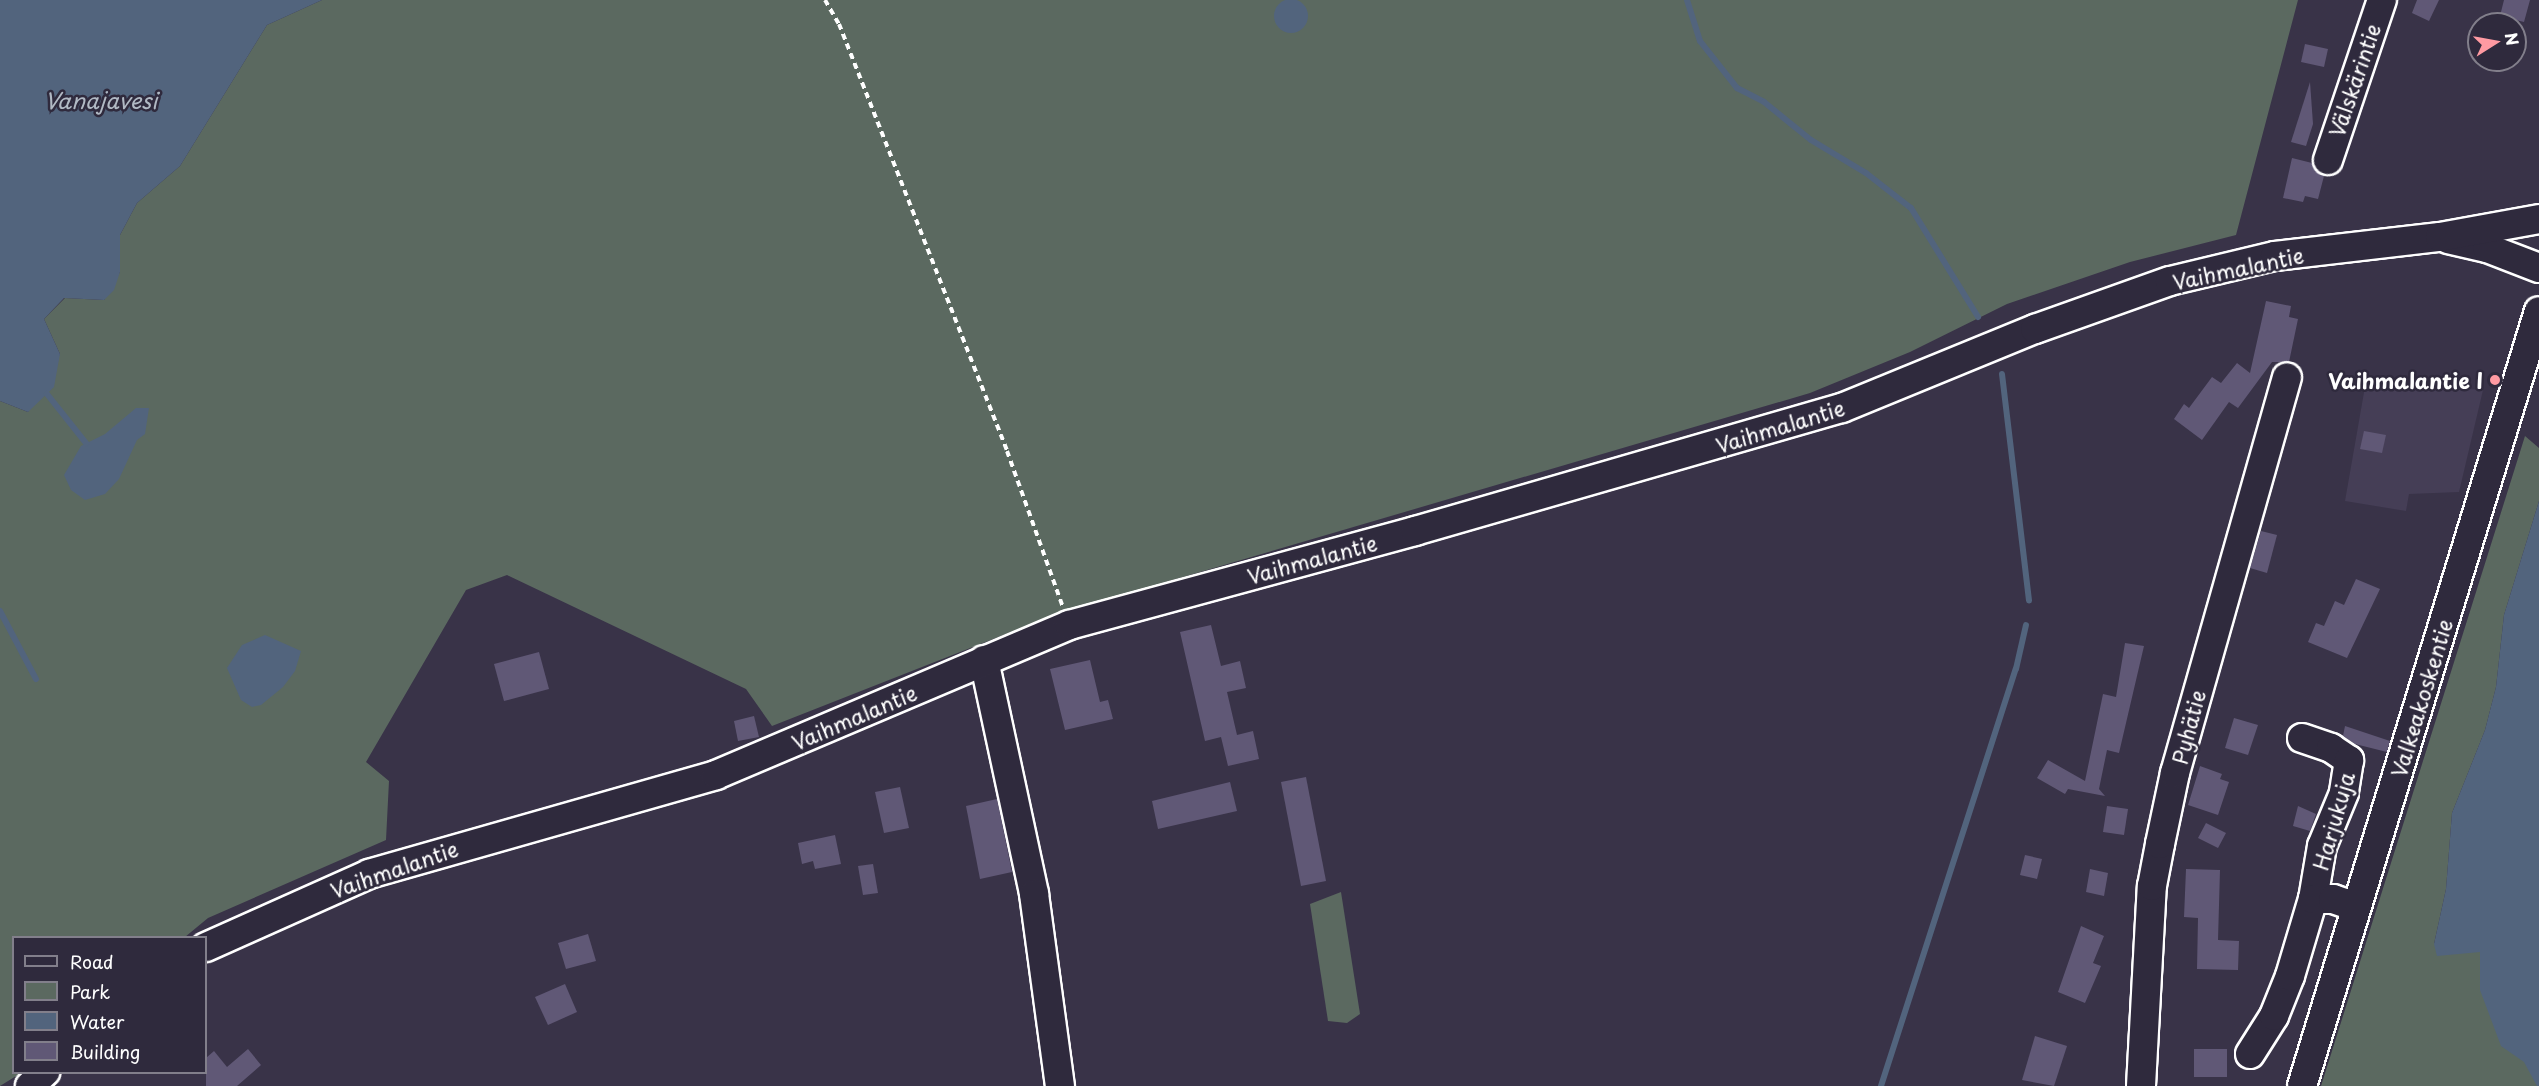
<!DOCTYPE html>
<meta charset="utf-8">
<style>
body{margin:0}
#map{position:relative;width:2539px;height:1086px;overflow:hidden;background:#393348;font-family:"Playpen Sans",sans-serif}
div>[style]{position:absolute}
.built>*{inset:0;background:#453e56}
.green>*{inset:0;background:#5b6960}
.water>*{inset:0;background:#52647d}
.round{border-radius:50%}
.stream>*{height:6px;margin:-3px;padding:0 3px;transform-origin:3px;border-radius:3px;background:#52647d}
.building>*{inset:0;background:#605876}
.path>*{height:4px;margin-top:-2px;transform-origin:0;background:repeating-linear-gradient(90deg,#fff 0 6px,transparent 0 10.5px)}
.roads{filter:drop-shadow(2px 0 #fff) drop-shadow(-2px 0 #fff) drop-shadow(0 2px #fff) drop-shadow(0 -2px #fff)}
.minor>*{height:28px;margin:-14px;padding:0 14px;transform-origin:14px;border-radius:14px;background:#2f2a3d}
.dots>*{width:16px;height:16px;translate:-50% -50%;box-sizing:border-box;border:3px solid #2f2a3d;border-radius:50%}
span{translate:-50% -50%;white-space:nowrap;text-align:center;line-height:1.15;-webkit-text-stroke:5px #2f2a3d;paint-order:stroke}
.street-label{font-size:21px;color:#fff}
.poi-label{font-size:21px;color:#fff;font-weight:700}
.right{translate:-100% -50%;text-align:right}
.water-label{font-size:22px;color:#b1b9c4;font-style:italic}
.legend{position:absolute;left:12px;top:936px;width:195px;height:138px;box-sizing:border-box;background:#2f2a3d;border:2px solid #827f8b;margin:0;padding:8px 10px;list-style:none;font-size:18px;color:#fff}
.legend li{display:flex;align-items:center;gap:12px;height:30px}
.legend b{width:30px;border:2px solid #827f8b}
.north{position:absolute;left:2467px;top:12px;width:60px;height:60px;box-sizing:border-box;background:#2f2a3d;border:2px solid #827f8b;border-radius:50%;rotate:79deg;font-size:16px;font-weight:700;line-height:24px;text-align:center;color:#fff}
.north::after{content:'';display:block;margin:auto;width:21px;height:27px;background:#ff9aa2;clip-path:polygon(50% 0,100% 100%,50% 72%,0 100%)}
</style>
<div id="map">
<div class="built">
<div style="clip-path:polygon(2366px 381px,2483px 390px,2459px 492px,2409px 494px,2406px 511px,2345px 501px)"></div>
</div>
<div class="green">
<div style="clip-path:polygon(322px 0,2298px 0,2236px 235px,2130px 262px,2007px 304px,1910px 352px,1810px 393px,1057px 614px,772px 726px,746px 689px,507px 575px,466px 590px,366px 762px,389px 781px,386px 840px,208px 918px,185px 937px,14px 938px,14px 1072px,21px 1073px,0 1086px,0 401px,28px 412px,60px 354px,44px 319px,65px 298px,104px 300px,120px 272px,120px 235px,137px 203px,180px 166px,267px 25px)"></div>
<div style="clip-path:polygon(2525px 436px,2539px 448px,2539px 501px,2504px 615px,2496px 687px,2485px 730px,2452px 813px,2446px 889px,2434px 944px,2520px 833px,2539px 1086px,2321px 1086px)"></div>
<div style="clip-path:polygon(1341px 892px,1360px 1014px,1347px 1023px,1328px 1021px,1310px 904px)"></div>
</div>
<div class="water">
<div class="round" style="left:1274px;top:-1px;width:34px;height:34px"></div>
<div style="clip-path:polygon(0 0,322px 0,267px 25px,180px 166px,137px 203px,120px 235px,120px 272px,114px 290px,104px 300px,64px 298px,44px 319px,60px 354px,54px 387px,28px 412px,0 401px)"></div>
<div style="clip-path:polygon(136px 408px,149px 408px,145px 434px,137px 440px,119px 479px,105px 494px,85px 500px,71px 490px,64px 475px,81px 446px,105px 434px)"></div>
<div style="clip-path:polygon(2539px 501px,2539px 1086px,2537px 1086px,2524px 1062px,2501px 1046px,2480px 990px,2480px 952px,2437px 956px,2434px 944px,2446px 889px,2452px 813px,2485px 730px,2496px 687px,2504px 615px)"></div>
<div style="clip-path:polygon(265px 635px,301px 651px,295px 671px,283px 687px,261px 705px,252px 707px,241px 700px,227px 668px,242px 645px)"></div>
</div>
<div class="stream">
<div style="left:1687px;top:0;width:43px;rotate:72.4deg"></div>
<div style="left:1700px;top:41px;width:60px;rotate:51.8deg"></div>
<div style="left:1737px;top:88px;width:30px;rotate:27deg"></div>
<div style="left:1764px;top:102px;width:60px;rotate:39deg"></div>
<div style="left:1811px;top:140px;width:64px;rotate:31deg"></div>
<div style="left:1866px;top:173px;width:57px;rotate:37.9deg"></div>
<div style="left:1911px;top:208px;width:128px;rotate:58.4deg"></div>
<div style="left:2002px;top:374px;width:228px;rotate:83.2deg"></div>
<div style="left:47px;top:394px;width:63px;rotate:51.5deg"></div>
<div style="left:0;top:611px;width:77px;rotate:62.1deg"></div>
<div style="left:1881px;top:1086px;width:438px;rotate:-72.1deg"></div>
<div style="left:2016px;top:669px;width:45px;rotate:-77.2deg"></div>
</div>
<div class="building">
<div style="clip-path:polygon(2417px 0,2439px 0,2429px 21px,2412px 13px)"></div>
<div style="clip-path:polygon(2504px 0,2530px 0,2524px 22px,2500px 16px)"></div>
<div style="clip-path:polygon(2305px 44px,2328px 49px,2324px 67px,2301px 62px)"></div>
<div style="clip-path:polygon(2310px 82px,2313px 124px,2306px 146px,2291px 142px)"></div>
<div style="clip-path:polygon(2292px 158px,2312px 163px,2324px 176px,2318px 199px,2305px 196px,2303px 202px,2283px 198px)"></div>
<div style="clip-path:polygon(2266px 301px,2291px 306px,2289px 317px,2298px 319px,2289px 362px,2272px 362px,2238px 408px,2229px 402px,2202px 440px,2174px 419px,2184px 404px,2189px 408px,2212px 377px,2221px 383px,2237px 363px,2250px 373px)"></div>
<div style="clip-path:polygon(2364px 431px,2386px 435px,2382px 453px,2360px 449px)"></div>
<div style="clip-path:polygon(2261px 531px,2277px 535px,2267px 573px,2250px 568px)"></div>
<div style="clip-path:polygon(2356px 579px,2380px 589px,2347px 658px,2308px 642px,2316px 623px,2324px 626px,2335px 601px,2344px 605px)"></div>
<div style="clip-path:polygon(1211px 625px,1221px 666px,1240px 661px,1246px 688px,1227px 692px,1237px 735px,1253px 731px,1259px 759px,1228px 766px,1221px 737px,1205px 741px,1180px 632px)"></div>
<div style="clip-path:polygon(2125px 643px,2144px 646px,2119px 753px,2107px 750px,2099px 789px,2105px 796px,2068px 789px,2065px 794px,2037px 778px,2048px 760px,2085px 781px,2103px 694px,2116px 697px)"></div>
<div style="clip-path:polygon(539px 652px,549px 689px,504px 701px,494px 664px)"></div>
<div style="clip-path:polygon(1090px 660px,1100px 702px,1108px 700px,1113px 719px,1065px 730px,1050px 669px)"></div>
<div style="clip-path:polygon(754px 716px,759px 737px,738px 741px,734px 721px)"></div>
<div style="clip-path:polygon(2234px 718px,2258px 725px,2248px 755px,2225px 748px)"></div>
<div style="clip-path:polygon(2345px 726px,2390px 741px,2387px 752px,2355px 744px,2343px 736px)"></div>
<div style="clip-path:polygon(2200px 766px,2222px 774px,2220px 779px,2229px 782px,2218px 815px,2188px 805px)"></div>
<div style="clip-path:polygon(1306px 777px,1326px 881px,1301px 886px,1281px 782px)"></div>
<div style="clip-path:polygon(1230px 782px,1237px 811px,1158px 829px,1152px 801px)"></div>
<div style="clip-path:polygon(900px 787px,909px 828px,884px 833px,875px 792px)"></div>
<div style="clip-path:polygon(997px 799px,1012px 872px,980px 879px,966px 806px)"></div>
<div style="clip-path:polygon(2107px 806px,2128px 809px,2124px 835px,2103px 832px)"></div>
<div style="clip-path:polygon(2298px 806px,2316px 814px,2310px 831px,2293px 826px)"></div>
<div style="clip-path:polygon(2206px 823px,2226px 833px,2218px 848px,2198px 838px)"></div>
<div style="clip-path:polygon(835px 835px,841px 864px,815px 869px,813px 861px,802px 864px,798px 843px)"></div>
<div style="clip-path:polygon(2025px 855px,2042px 859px,2037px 879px,2020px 875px)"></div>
<div style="clip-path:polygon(873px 864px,878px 893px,863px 895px,858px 866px)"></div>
<div style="clip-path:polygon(2090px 869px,2108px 873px,2104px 896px,2086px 892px)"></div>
<div style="clip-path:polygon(2186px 869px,2220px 870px,2218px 940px,2239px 941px,2238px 970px,2197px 969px,2198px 918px,2184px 917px)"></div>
<div style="clip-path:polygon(2081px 926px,2104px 936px,2093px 963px,2101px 966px,2085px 1003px,2058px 992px)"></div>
<div style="clip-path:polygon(588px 934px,596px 961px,566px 969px,558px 943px)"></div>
<div style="clip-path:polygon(565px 984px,577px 1012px,548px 1025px,535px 997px)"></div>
<div style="clip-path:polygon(2035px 1036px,2067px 1046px,2054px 1086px,2022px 1080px)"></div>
<div style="clip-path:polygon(248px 1049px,261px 1065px,237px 1086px,206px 1086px,206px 1058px,214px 1051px,227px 1067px)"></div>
<div style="clip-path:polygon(2194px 1049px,2227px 1049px,2227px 1077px,2194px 1077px)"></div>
</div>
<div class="path">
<div style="left:825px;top:0;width:28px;rotate:60deg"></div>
<div style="left:839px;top:24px;width:459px;rotate:68.5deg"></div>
<div style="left:1007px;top:451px;width:164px;rotate:70.3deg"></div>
</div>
<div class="roads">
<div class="minor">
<div style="left:2328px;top:160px;width:169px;rotate:-71.4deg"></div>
<div style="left:2448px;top:239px;width:40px;rotate:13deg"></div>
<div style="left:2487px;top:248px;width:56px;rotate:21deg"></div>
<div style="left:984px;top:660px;width:239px;rotate:77.9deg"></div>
<div style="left:1034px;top:894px;width:194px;rotate:82.3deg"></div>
<div style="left:2302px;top:738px;width:31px;rotate:19deg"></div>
<div style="left:2331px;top:748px;width:22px;rotate:34deg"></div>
<div style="left:2349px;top:760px;width:33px;rotate:99deg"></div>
<div style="left:2344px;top:793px;width:57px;rotate:112.5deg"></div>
<div style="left:2322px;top:846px;width:54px;rotate:99.6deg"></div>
<div style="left:206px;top:947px;width:179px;rotate:-24.1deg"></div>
<div style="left:369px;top:874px;width:361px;rotate:-15.9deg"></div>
<div style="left:716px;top:775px;width:384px;rotate:-23deg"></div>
<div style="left:1069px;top:625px;width:359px;rotate:-15.2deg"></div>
<div style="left:1415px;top:531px;width:444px;rotate:-16.1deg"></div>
<div style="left:1842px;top:408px;width:209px;rotate:-22.3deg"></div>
<div style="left:2035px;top:329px;width:143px;rotate:-19.6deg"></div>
<div style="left:2170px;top:281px;width:108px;rotate:-13.4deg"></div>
<div style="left:2275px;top:256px;width:166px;rotate:-6.6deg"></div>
<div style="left:2440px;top:237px;width:101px;rotate:-10.3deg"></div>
<div style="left:2250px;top:1054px;width:45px;rotate:-57.7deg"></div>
<div style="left:2274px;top:1016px;width:43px;rotate:-68.2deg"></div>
<div style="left:2290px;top:976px;width:80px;rotate:-73.4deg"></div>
<div style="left:2313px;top:899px;width:20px"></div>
<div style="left:2333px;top:899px;width:24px;rotate:19deg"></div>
<div style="left:30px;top:1086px;width:21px;rotate:-43deg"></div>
<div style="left:2141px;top:1086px;width:200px;rotate:-86.9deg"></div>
<div style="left:2152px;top:886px;width:43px;rotate:-79.2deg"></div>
<div style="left:2160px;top:844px;width:73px;rotate:-78.1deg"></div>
<div style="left:2175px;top:773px;width:411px;rotate:-74.2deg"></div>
<div style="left:2302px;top:1086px;width:810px;rotate:-73deg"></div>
</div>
</div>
<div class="dots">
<div style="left:2495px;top:380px;background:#ff9aa2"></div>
</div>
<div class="street-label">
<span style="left:2354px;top:80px;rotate:-71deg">Välskärintie</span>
<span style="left:2238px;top:268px;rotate:-12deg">Vaihmalantie</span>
<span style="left:1780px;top:426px;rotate:-17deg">Vaihmalantie</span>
<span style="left:1312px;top:559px;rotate:-15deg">Vaihmalantie</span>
<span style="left:2421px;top:698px;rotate:-73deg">Valkeakoskentie</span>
<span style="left:854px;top:717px;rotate:-23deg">Vaihmalantie</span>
<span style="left:2188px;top:727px;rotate:-75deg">Pyhätie</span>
<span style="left:2333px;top:821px;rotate:-74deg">Harjukuja</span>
<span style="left:394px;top:869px;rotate:-19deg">Vaihmalantie</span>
</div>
<div class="poi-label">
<span class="right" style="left:2483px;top:380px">Vaihmalantie I</span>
</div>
<div class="water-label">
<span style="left:101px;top:100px">Vanajavesi</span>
</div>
<ul class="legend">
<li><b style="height:8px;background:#2f2a3d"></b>Road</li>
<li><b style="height:16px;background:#5b6960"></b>Park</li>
<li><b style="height:16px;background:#52647d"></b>Water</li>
<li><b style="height:16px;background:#605876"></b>Building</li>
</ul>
<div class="north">N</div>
</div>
